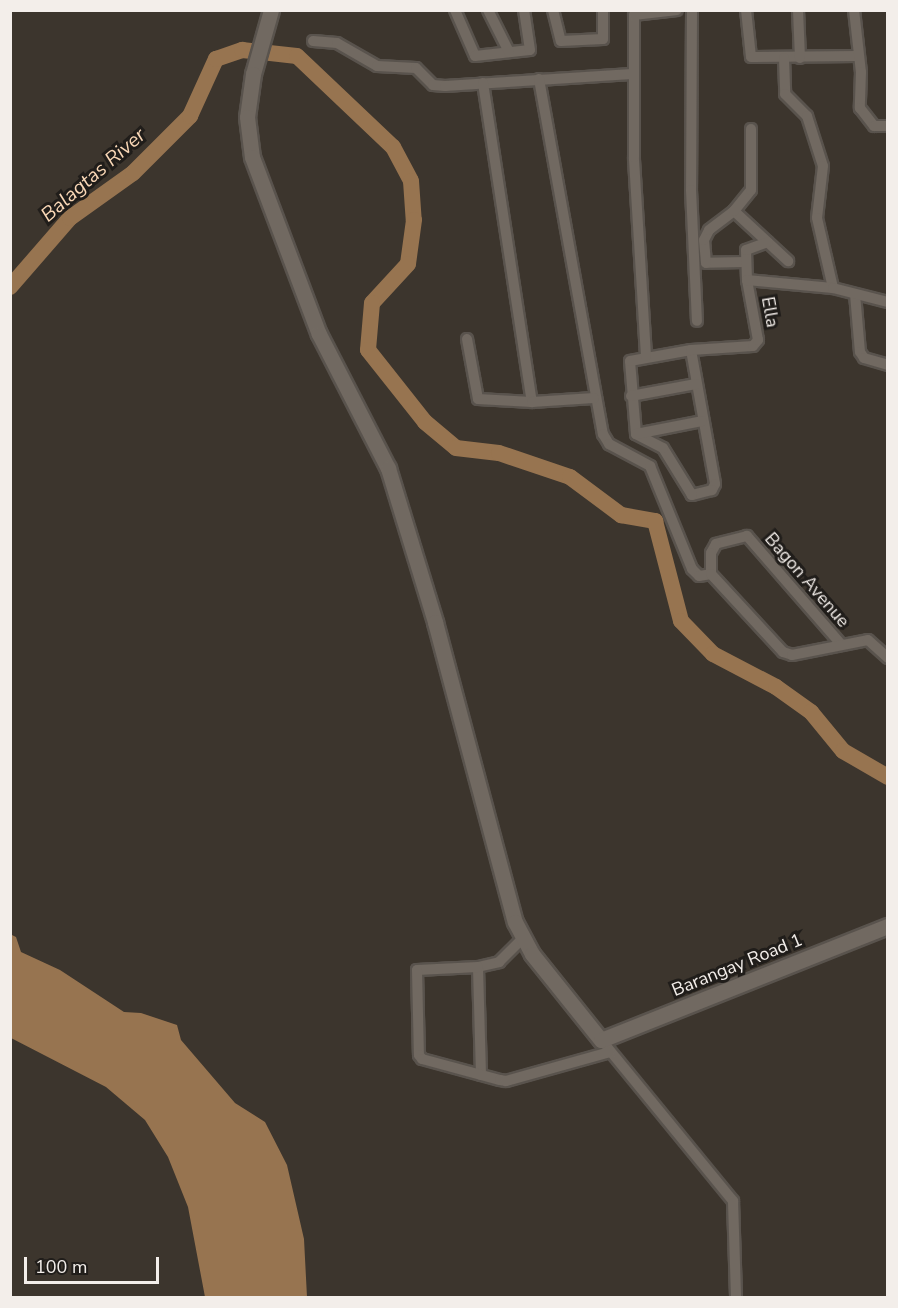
<!DOCTYPE html>
<style>
body{margin:0}
#map{position:relative;width:898px;height:1308px;overflow:hidden;background:#3c352d;font-family:"Nunito Sans",sans-serif}
div>[style]{position:absolute}
.water>*{inset:0;background:#977450}
.river>*{height:16px;margin:-8px;padding:0 8px;transform-origin:8px;border-radius:8px;background:#977450}
.roads{filter:drop-shadow(2px 0 #59534d) drop-shadow(-2px 0 #59534d) drop-shadow(0 2px #59534d) drop-shadow(0 -2px #59534d)}
.street>*{height:10px;margin:-5px;padding:0 5px;transform-origin:5px;border-radius:5px;background:#716961}
.secondary>*{height:15px;margin:-7.5px;padding:0 7.5px;transform-origin:7.5px;border-radius:7.5px;background:#716961}
span{translate:-50% -50%;white-space:nowrap;text-align:center;line-height:1.15;-webkit-text-stroke:6px #201d1a;paint-order:stroke}
.street-label{font-size:18px;color:#f3eeea}
.water-label{font-size:20px;color:#f9d7b6;font-style:italic}
.frame{position:absolute;inset:0;border:12px solid #f3eeea;pointer-events:none}
.scale{position:absolute;left:24px;top:1257px;width:135px;height:27px;box-sizing:border-box;border:3px solid #f3eeea;border-top:0;padding-left:8px;font-size:18px;line-height:21px;white-space:nowrap;color:#f3eeea;-webkit-text-stroke:4px #201d1a;paint-order:stroke}
</style>
<div id="map">
<div class="water">
<div style="clip-path:polygon(10px 934px,16px 937px,21px 952px,60px 970px,124px 1012px,141px 1013px,177px 1025px,181px 1040px,235px 1103px,265px 1122px,287px 1165px,304px 1239px,307px 1297px,205px 1297px,188px 1207px,168px 1157px,145px 1120px,106px 1087px,11px 1038px)"></div>
</div>
<div class="river">
<div style="left:10px;top:287px;width:91px;rotate:-49deg"></div>
<div style="left:70px;top:218px;width:77px;rotate:-35.5deg"></div>
<div style="left:133px;top:173px;width:81px;rotate:-45deg"></div>
<div style="left:190px;top:116px;width:63px;rotate:-65.5deg"></div>
<div style="left:216px;top:59px;width:28px;rotate:-19deg"></div>
<div style="left:242px;top:50px;width:55px;rotate:6.2deg"></div>
<div style="left:297px;top:56px;width:132px;rotate:43.5deg"></div>
<div style="left:393px;top:147px;width:38px;rotate:62deg"></div>
<div style="left:411px;top:181px;width:39px;rotate:86deg"></div>
<div style="left:414px;top:220px;width:44px;rotate:97.8deg"></div>
<div style="left:408px;top:264px;width:53px;rotate:132.7deg"></div>
<div style="left:372px;top:303px;width:47px;rotate:94.9deg"></div>
<div style="left:368px;top:350px;width:92px;rotate:51.6deg"></div>
<div style="left:425px;top:422px;width:40px;rotate:40deg"></div>
<div style="left:456px;top:448px;width:43px;rotate:6.6deg"></div>
<div style="left:499px;top:453px;width:75px;rotate:18.7deg"></div>
<div style="left:570px;top:477px;width:64px;rotate:36.7deg"></div>
<div style="left:621px;top:515px;width:35px;rotate:10deg"></div>
<div style="left:655px;top:521px;width:103px;rotate:75.4deg"></div>
<div style="left:681px;top:621px;width:46px;rotate:45.9deg"></div>
<div style="left:713px;top:654px;width:71px;rotate:27.6deg"></div>
<div style="left:776px;top:687px;width:43px;rotate:35.5deg"></div>
<div style="left:811px;top:712px;width:50px;rotate:50.6deg"></div>
<div style="left:843px;top:751px;width:52px;rotate:30deg"></div>
</div>
<div class="roads">
<div class="street">
<div style="left:455px;top:10px;width:50px;rotate:66.5deg"></div>
<div style="left:475px;top:56px;width:55px;rotate:-6.2deg"></div>
<div style="left:530px;top:50px;width:40px;rotate:-98.5deg"></div>
<div style="left:488px;top:10px;width:47px;rotate:63.4deg"></div>
<div style="left:553px;top:10px;width:32px;rotate:76deg"></div>
<div style="left:561px;top:41px;width:42px;rotate:-2.7deg"></div>
<div style="left:603px;top:39px;width:29px;rotate:-90deg"></div>
<div style="left:692px;top:10px;width:180px;rotate:90.3deg"></div>
<div style="left:691px;top:190px;width:131px;rotate:87.4deg"></div>
<div style="left:746px;top:10px;width:47px;rotate:83.9deg"></div>
<div style="left:751px;top:57px;width:106px;rotate:-0.5deg"></div>
<div style="left:798px;top:10px;width:48px;rotate:87.6deg"></div>
<div style="left:854px;top:10px;width:62px;rotate:83.6deg"></div>
<div style="left:861px;top:72px;width:36px;rotate:92deg"></div>
<div style="left:860px;top:108px;width:23px;rotate:52deg"></div>
<div style="left:874px;top:126px;width:14px"></div>
<div style="left:313px;top:41px;width:24px;rotate:5deg"></div>
<div style="left:337px;top:43px;width:46px;rotate:29.9deg"></div>
<div style="left:377px;top:66px;width:39px;rotate:3deg"></div>
<div style="left:416px;top:68px;width:24px;rotate:45deg"></div>
<div style="left:433px;top:85px;width:12px;rotate:5deg"></div>
<div style="left:445px;top:86px;width:187px;rotate:-3.7deg"></div>
<div style="left:784px;top:58px;width:36px;rotate:88deg"></div>
<div style="left:785px;top:94px;width:31px;rotate:45deg"></div>
<div style="left:807px;top:116px;width:52px;rotate:72.3deg"></div>
<div style="left:823px;top:166px;width:52px;rotate:96.6deg"></div>
<div style="left:817px;top:218px;width:72px;rotate:77.1deg"></div>
<div style="left:539px;top:79px;width:361px;rotate:79.8deg"></div>
<div style="left:603px;top:434px;width:12px;rotate:59deg"></div>
<div style="left:609px;top:444px;width:47px;rotate:28.2deg"></div>
<div style="left:650px;top:466px;width:111px;rotate:67.8deg"></div>
<div style="left:692px;top:569px;width:10px;rotate:45deg"></div>
<div style="left:699px;top:576px;width:12px;rotate:-9deg"></div>
<div style="left:483px;top:83px;width:323px;rotate:81.3deg"></div>
<div style="left:734px;top:211px;width:74px;rotate:42.8deg"></div>
<div style="left:745px;top:262px;width:39px;rotate:179deg"></div>
<div style="left:706px;top:263px;width:23px;rotate:-95deg"></div>
<div style="left:704px;top:240px;width:11px;rotate:-63deg"></div>
<div style="left:709px;top:230px;width:31px;rotate:-37deg"></div>
<div style="left:734px;top:211px;width:27px;rotate:-51deg"></div>
<div style="left:751px;top:190px;width:61px;rotate:-90deg"></div>
<div style="left:747px;top:280px;width:30px;rotate:-92deg"></div>
<div style="left:746px;top:250px;width:23px;rotate:-20deg"></div>
<div style="left:855px;top:294px;width:58px;rotate:85.1deg"></div>
<div style="left:860px;top:352px;width:7px;rotate:56deg"></div>
<div style="left:864px;top:358px;width:25px;rotate:16deg"></div>
<div style="left:467px;top:339px;width:61px;rotate:79.6deg"></div>
<div style="left:478px;top:399px;width:54px;rotate:3.2deg"></div>
<div style="left:532px;top:402px;width:62px;rotate:-3.7deg"></div>
<div style="left:691px;top:350px;width:136px;rotate:79.8deg"></div>
<div style="left:715px;top:484px;width:7px;rotate:117deg"></div>
<div style="left:712px;top:490px;width:21px;rotate:166deg"></div>
<div style="left:692px;top:495px;width:55px;rotate:-121.7deg"></div>
<div style="left:663px;top:448px;width:30px;rotate:-153deg"></div>
<div style="left:636px;top:434px;width:73px;rotate:-94.7deg"></div>
<div style="left:630px;top:361px;width:62px;rotate:-10.2deg"></div>
<div style="left:691px;top:350px;width:62px;rotate:-3.7deg"></div>
<div style="left:753px;top:346px;width:8px;rotate:-50deg"></div>
<div style="left:758px;top:340px;width:61px;rotate:-100.4deg"></div>
<div style="left:747px;top:280px;width:86px;rotate:5.3deg"></div>
<div style="left:833px;top:288px;width:57px;rotate:14.3deg"></div>
<div style="left:646px;top:356px;width:199px;rotate:-93.5deg"></div>
<div style="left:634px;top:157px;width:142px;rotate:-90deg"></div>
<div style="left:634px;top:15px;width:43px;rotate:-6.6deg"></div>
<div style="left:631px;top:396px;width:66px;rotate:-10.5deg"></div>
<div style="left:636px;top:434px;width:67px;rotate:-11.1deg"></div>
<div style="left:840px;top:643px;width:142px;rotate:-131deg"></div>
<div style="left:747px;top:536px;width:32px;rotate:166deg"></div>
<div style="left:716px;top:544px;width:10px;rotate:119deg"></div>
<div style="left:711px;top:553px;width:21px;rotate:90deg"></div>
<div style="left:711px;top:574px;width:106px;rotate:47.3deg"></div>
<div style="left:783px;top:652px;width:9px;rotate:18deg"></div>
<div style="left:792px;top:655px;width:77px;rotate:-11.2deg"></div>
<div style="left:868px;top:640px;width:27px;rotate:42deg"></div>
<div style="left:478px;top:967px;width:22px;rotate:-13deg"></div>
<div style="left:499px;top:962px;width:33px;rotate:-45deg"></div>
<div style="left:607px;top:1047px;width:199px;rotate:50.7deg"></div>
<div style="left:733px;top:1201px;width:97px;rotate:88.2deg"></div>
<div style="left:481px;top:1075px;width:108px;rotate:-91.6deg"></div>
<div style="left:478px;top:967px;width:61px;rotate:177.2deg"></div>
<div style="left:417px;top:970px;width:85px;rotate:88.7deg"></div>
<div style="left:419px;top:1055px;width:5px;rotate:53deg"></div>
<div style="left:422px;top:1059px;width:81px;rotate:15.1deg"></div>
<div style="left:500px;top:1080px;width:6px;rotate:9deg"></div>
<div style="left:506px;top:1081px;width:108px;rotate:-15.6deg"></div>
</div>
<div class="secondary">
<div style="left:271px;top:10px;width:66px;rotate:105.7deg"></div>
<div style="left:253px;top:74px;width:43px;rotate:97.9deg"></div>
<div style="left:247px;top:117px;width:40px;rotate:82.9deg"></div>
<div style="left:252px;top:157px;width:189px;rotate:69.3deg"></div>
<div style="left:319px;top:334px;width:151px;rotate:62.8deg"></div>
<div style="left:388px;top:468px;width:161px;rotate:73deg"></div>
<div style="left:435px;top:622px;width:310px;rotate:75.1deg"></div>
<div style="left:515px;top:922px;width:36px;rotate:62deg"></div>
<div style="left:532px;top:954px;width:110px;rotate:51.3deg"></div>
<div style="left:601px;top:1040px;width:309px;rotate:-21.7deg"></div>
</div>
</div>
<div class="street-label">
<span style="left:770px;top:312px;rotate:80deg">Ella</span>
<span style="left:807px;top:580px;rotate:49deg">Bagon Avenue</span>
<span style="left:737px;top:965px;rotate:-22deg">Barangay Road 1</span>
</div>
<div class="water-label">
<span style="left:93px;top:175px;rotate:-41deg">Balagtas River</span>
</div>
<div class="frame"></div>
<div class="scale">100 m</div>
</div>
